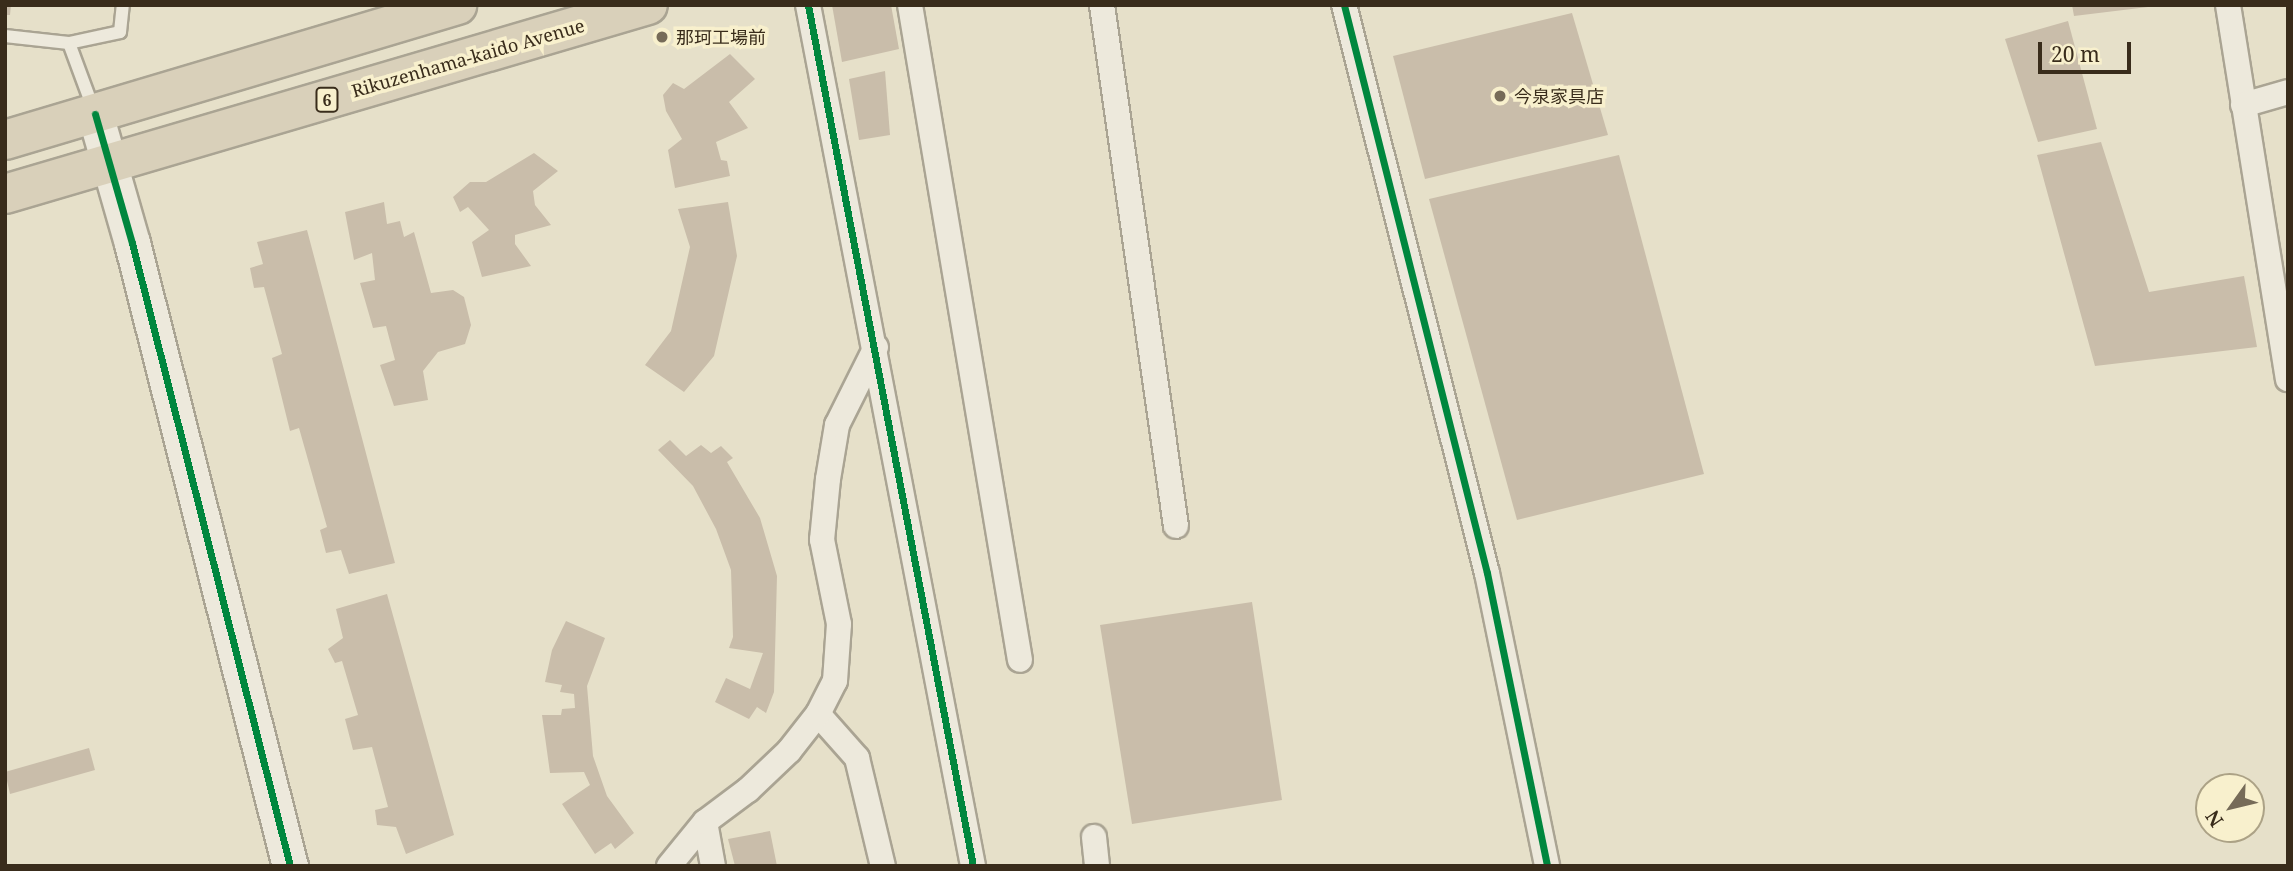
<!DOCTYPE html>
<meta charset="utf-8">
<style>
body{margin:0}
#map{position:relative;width:2293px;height:871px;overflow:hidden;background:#e6e0c9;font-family:"Noto Serif","Noto Sans JP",serif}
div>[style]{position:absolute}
.building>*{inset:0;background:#c9bdaa}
.roads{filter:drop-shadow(2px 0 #aaa493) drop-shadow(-2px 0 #aaa493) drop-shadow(0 2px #aaa493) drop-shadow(0 -2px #aaa493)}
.lane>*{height:12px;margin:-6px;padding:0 6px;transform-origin:6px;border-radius:6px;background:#ede9dc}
.street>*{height:24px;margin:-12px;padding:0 12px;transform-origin:12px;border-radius:12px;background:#ede9dc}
.secondary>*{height:35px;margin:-17.5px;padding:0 17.5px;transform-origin:17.5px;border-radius:17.5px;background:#ede9dc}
.highway>*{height:38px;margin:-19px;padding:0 19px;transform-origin:19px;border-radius:19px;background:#d9d0ba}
.cycleway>*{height:7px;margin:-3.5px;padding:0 3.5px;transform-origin:3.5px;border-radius:3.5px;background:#00873e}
.dots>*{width:19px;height:19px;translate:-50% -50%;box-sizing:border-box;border:4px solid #f8f0cd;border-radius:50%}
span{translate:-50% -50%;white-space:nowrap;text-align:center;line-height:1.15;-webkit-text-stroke:7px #f8f0cd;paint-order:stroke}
.shield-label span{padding:2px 5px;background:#f8f0cd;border:2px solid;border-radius:5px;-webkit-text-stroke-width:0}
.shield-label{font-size:16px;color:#392c1b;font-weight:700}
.poi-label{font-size:18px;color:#392c1b}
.left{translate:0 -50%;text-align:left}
.street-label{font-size:18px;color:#392c1b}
.frame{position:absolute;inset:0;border:7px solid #392c1b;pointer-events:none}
.north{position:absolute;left:2195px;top:773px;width:70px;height:70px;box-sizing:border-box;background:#f8f0cd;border:2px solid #aca286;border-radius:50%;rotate:236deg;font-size:19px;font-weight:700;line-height:28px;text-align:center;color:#392c1b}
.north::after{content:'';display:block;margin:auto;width:24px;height:32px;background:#766b58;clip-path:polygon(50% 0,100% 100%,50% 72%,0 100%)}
.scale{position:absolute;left:2038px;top:42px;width:93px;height:32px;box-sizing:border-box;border:4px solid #392c1b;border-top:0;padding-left:9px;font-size:21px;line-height:24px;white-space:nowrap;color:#392c1b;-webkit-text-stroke:5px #f8f0cd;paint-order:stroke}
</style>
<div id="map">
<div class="building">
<div style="clip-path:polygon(5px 5px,11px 5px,10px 15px,5px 15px)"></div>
<div style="clip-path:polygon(832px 5px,891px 5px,899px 49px,842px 62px)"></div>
<div style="clip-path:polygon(2072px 5px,2148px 5px,2148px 7px,2074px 16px)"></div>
<div style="clip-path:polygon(1572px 13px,1608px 135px,1425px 179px,1393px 56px)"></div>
<div style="clip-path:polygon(2068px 21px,2097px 129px,2038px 142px,2005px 39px)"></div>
<div style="clip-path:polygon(730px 54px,755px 79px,729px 102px,748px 128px,716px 142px,721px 160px,727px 161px,730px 176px,675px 188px,668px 150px,682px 139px,666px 111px,663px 95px,673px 83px,684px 89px)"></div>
<div style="clip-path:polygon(885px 71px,890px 135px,859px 140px,849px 79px)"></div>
<div style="clip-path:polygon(2101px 142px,2149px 292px,2244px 276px,2257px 347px,2095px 366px,2037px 155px)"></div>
<div style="clip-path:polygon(534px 153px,558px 171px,533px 191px,535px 205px,551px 225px,515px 235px,515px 244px,531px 266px,482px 277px,472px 242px,489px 230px,468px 207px,460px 212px,453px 197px,470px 182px,486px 182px)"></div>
<div style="clip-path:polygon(1619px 155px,1704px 474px,1517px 520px,1429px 199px)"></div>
<div style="clip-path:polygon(384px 202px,387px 224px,400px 221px,404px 237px,414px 232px,431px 293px,453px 290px,464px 297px,471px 325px,465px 344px,438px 352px,423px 371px,428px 400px,394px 406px,380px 365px,395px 360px,386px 326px,373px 328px,360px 283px,375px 280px,372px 253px,354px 260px,345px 212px)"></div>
<div style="clip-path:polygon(728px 202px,737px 256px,714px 356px,684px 392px,645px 365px,671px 331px,690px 247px,678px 209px)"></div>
<div style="clip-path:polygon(307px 230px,395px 563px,349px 574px,341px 550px,326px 553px,320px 530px,327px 527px,299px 428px,290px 431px,272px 358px,282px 354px,264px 287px,254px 288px,250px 268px,263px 264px,257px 242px)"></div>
<div style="clip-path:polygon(670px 440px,686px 456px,701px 445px,711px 453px,721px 446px,733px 458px,727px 462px,760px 518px,777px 576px,774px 692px,766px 713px,757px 707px,749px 719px,715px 702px,726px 678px,750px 689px,763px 653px,729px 648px,733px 637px,731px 570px,716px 529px,693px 486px,658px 450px)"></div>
<div style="clip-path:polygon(387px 594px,454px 835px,406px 854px,396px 827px,377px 825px,375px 810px,388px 807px,372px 747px,353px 750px,345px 719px,358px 715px,342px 661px,335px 663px,328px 649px,343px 638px,336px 609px)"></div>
<div style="clip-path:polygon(1252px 602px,1282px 800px,1132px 824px,1100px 625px)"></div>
<div style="clip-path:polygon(566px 621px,605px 638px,587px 686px,593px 756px,607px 796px,634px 833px,615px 849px,611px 843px,595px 854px,562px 804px,590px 785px,584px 772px,550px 773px,542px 715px,561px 715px,562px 709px,575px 708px,574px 694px,560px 692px,562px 685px,545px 682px,552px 650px)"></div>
<div style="clip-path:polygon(89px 748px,95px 770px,10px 794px,5px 772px)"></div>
<div style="clip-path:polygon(770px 831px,777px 866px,735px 866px,728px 839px)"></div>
</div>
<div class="roads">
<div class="lane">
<div style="left:5px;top:36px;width:64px;rotate:6.2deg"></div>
<div style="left:69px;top:43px;width:52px;rotate:-12.2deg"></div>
<div style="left:120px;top:32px;width:27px;rotate:-84deg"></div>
<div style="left:69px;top:43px;width:69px;rotate:69.7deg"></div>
</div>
<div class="street">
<div style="left:808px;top:5px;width:877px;rotate:79.15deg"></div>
<div style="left:910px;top:5px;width:664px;rotate:80.47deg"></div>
<div style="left:1102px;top:5px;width:526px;rotate:81.92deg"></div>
<div style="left:1344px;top:5px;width:586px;rotate:75.87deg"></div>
<div style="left:1487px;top:573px;width:299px;rotate:78.4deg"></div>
<div style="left:2228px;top:5px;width:379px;rotate:80.9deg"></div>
<div style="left:2243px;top:105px;width:47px;rotate:-16.1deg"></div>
<div style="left:818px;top:714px;width:59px;rotate:48.4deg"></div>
<div style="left:857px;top:758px;width:111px;rotate:76.5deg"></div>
<div style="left:705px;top:822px;width:45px;rotate:79.7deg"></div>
<div style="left:1094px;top:837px;width:29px;rotate:84deg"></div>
<div style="left:669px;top:866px;width:57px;rotate:-50.7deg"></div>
<div style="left:705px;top:822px;width:54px;rotate:-36.7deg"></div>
<div style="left:748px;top:790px;width:57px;rotate:-43.6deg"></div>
<div style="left:789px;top:751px;width:47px;rotate:-51.9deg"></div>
<div style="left:818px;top:714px;width:37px;rotate:-63deg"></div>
<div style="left:835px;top:681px;width:57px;rotate:-86deg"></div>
<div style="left:839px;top:624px;width:86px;rotate:-101.4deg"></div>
<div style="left:822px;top:540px;width:61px;rotate:-84.4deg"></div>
<div style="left:828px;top:479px;width:55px;rotate:-80.5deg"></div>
<div style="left:837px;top:425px;width:87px;rotate:-63.4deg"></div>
</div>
<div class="secondary">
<div style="left:95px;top:114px;width:134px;rotate:74deg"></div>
<div style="left:132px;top:243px;width:643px;rotate:75.77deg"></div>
</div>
<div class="highway">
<div style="left:5px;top:140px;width:472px;rotate:-16.6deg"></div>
<div style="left:5px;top:194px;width:670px;rotate:-16.38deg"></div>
</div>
</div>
<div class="cycleway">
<div style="left:808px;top:5px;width:877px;rotate:79.15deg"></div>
<div style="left:1344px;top:5px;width:586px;rotate:75.87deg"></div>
<div style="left:1487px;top:573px;width:299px;rotate:78.4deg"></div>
<div style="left:95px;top:114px;width:134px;rotate:74deg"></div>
<div style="left:132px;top:243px;width:643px;rotate:75.77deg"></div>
</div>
<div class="dots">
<div style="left:662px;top:37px;background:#766b58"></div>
<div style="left:1500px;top:96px;background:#766b58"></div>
</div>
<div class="shield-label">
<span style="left:327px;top:100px">6</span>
</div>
<div class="poi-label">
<span class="left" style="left:676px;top:37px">那珂工場前</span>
<span class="left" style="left:1514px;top:96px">今泉家具店</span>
</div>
<div class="street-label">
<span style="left:468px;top:58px;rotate:-16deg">Rikuzenhama-kaido Avenue</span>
</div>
<div class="frame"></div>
<div class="north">N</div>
<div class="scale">20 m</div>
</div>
